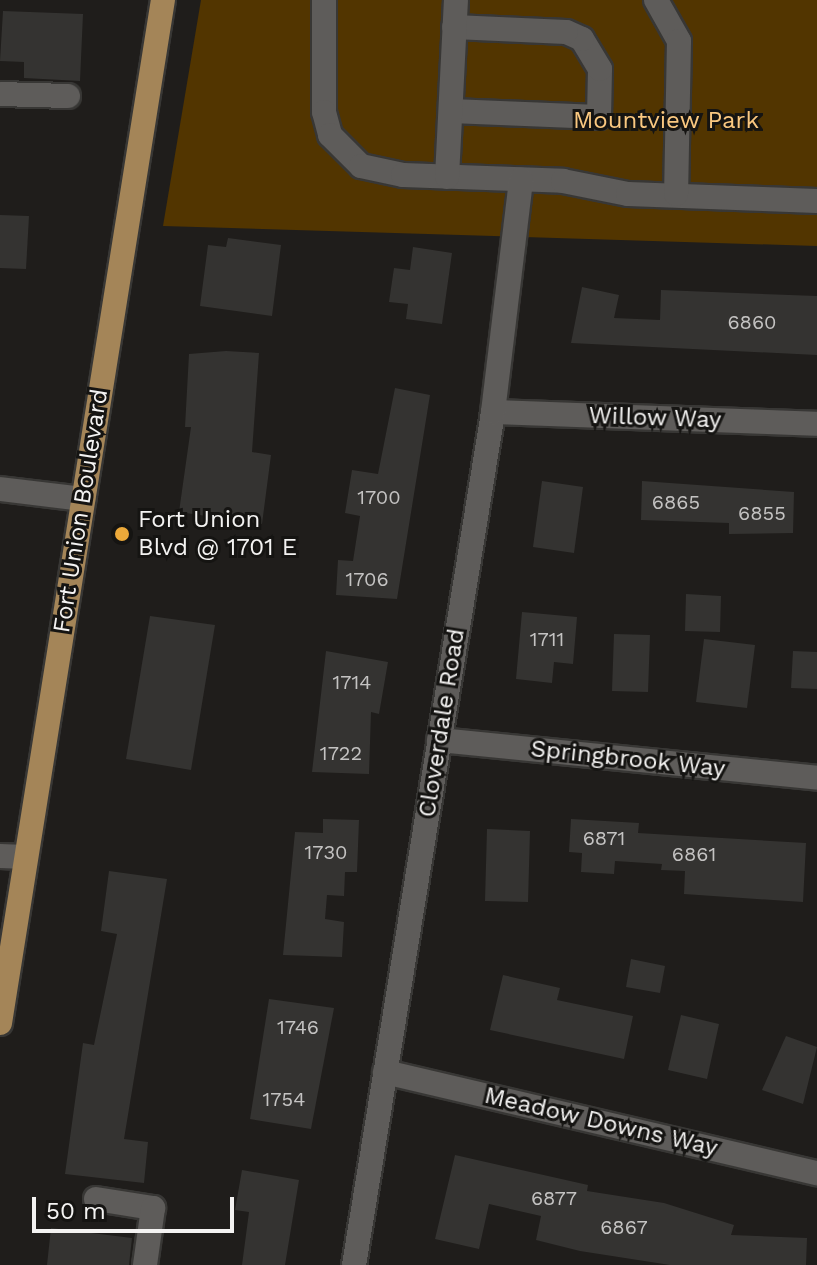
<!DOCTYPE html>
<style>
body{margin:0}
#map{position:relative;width:817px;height:1265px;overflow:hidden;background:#1f1d1b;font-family:"Work Sans",sans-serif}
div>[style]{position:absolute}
.green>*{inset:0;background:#523500}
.building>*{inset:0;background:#343331}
.roads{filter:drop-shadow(2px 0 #383735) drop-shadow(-2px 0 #383735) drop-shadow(0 2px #383735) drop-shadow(0 -2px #383735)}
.minor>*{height:24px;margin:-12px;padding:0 12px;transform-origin:12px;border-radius:12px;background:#5e5c5a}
.major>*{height:24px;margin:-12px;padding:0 12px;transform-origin:12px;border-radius:12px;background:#a48558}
.dots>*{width:22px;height:22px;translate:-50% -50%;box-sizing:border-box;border:4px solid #151412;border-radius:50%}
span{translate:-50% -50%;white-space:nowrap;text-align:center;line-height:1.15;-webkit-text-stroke:6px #151412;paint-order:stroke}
.number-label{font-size:20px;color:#c4c3c2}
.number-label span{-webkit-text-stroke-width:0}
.park-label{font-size:24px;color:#fac880}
.street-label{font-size:24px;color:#f4f3f2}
.poi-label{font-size:24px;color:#f4f3f2}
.left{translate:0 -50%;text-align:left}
.scale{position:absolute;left:32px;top:1197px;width:202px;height:36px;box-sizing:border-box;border:4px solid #f4f3f2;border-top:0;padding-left:10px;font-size:24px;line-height:28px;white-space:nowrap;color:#f4f3f2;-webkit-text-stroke:6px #151412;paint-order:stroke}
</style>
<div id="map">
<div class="green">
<div style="clip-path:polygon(201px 0,817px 0,817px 246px,163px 226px)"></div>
</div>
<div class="building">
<div style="clip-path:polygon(3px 11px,83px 14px,80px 81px,24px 78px,24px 62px,0 61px)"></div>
<div style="clip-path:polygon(0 215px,29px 216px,26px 269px,0 268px)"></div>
<div style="clip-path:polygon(228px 238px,281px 245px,272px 316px,200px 306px,208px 245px,226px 247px)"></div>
<div style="clip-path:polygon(413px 247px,452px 253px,442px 324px,406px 319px,408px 304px,389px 302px,394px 268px,410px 270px)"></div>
<div style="clip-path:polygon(582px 287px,619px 295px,614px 318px,660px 320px,661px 290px,817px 296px,817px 355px,571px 343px)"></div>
<div style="clip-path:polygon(226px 351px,259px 353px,252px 452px,271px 455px,262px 524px,179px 512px,191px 427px,185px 427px,189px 354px)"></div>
<div style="clip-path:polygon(395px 388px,430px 395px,397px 599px,336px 595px,338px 560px,353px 561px,360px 516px,345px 513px,352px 470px,378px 474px)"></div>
<div style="clip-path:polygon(542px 481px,583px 487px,574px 553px,533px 547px)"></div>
<div style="clip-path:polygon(642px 481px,794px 492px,793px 533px,729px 534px,729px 523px,641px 520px)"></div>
<div style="clip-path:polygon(686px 594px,721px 596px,720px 632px,685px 631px)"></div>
<div style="clip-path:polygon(522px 612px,577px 617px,573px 664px,554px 662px,552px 683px,516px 679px)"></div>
<div style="clip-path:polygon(150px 616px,215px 625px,191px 770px,126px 759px)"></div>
<div style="clip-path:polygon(614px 634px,650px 635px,648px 692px,612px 691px)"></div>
<div style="clip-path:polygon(704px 639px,755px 645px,747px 708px,696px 702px)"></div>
<div style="clip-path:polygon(326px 651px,388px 662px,379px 714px,371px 712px,369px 774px,312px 772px)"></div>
<div style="clip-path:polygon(793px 651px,817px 652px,817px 689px,791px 688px)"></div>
<div style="clip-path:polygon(323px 819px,359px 820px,357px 872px,345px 872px,344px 896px,327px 895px,325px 919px,344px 922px,342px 957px,283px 955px,295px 832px,323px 833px)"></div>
<div style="clip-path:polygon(571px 819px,639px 823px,638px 833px,806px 843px,803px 902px,684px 894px,685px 871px,661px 870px,662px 864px,615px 861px,614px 874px,581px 872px,582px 853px,569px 852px)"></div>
<div style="clip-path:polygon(487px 829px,530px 831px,528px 902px,485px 901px)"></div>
<div style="clip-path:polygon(109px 871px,167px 879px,124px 1139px,148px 1142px,144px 1183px,65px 1174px,83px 1043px,94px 1045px,117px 934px,101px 931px)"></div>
<div style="clip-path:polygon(631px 959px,665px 966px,660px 993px,626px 987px)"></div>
<div style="clip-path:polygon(503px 975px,560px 988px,557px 1000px,633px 1016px,624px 1059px,490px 1030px)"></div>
<div style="clip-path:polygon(269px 999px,334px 1008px,311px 1129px,250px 1119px)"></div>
<div style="clip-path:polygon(681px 1015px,719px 1024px,707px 1079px,668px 1070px)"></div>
<div style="clip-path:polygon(786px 1036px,817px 1047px,803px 1104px,762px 1090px)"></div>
<div style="clip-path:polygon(455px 1155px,588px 1185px,587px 1191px,664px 1203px,734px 1225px,731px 1235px,807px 1238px,806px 1265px,670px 1265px,580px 1251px,536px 1240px,541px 1216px,489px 1204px,479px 1249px,435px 1239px)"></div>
<div style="clip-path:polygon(242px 1170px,299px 1180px,285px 1265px,242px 1265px,249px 1212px,235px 1210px)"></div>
<div style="clip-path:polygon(51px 1228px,132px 1238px,129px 1265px,47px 1265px)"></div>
</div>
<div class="roads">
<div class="minor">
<div style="left:324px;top:0;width:112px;rotate:90deg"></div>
<div style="left:324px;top:112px;width:24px;rotate:75deg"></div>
<div style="left:330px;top:135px;width:44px;rotate:45deg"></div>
<div style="left:361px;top:166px;width:43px;rotate:12.1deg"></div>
<div style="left:403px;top:175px;width:160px;rotate:2.1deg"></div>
<div style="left:563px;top:181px;width:66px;rotate:11.3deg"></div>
<div style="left:628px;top:194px;width:189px;rotate:2.1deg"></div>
<div style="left:656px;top:0;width:47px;rotate:60.7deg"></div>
<div style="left:679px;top:41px;width:153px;rotate:91.1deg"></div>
<div style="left:0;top:94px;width:68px;rotate:1.7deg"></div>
<div style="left:451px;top:111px;width:148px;rotate:2.3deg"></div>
<div style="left:599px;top:117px;width:48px;rotate:-88.8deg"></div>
<div style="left:600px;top:69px;width:35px;rotate:-121deg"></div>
<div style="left:582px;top:39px;width:17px;rotate:-156deg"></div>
<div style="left:566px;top:32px;width:112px;rotate:-177.4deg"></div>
<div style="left:447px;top:177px;width:177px;rotate:-87.1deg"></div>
<div style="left:493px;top:412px;width:324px;rotate:2.1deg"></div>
<div style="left:0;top:489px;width:84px;rotate:6.9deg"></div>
<div style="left:439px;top:740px;width:380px;rotate:5.7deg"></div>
<div style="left:0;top:856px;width:26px;rotate:2deg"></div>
<div style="left:385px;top:1072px;width:444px;rotate:13.2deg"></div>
<div style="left:96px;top:1199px;width:58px;rotate:9deg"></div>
<div style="left:153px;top:1208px;width:58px;rotate:98deg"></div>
<div style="left:354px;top:1265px;width:864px;rotate:-80.74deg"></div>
<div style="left:493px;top:412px;width:234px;rotate:-83.1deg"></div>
</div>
<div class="major">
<div style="left:0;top:1023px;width:1036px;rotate:-80.95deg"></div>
</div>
</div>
<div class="dots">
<div style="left:122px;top:534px;background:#eca93a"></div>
</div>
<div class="number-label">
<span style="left:752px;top:322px">6860</span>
<span style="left:379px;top:497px">1700</span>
<span style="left:676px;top:502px">6865</span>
<span style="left:762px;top:513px">6855</span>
<span style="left:367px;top:579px">1706</span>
<span style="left:547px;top:639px">1711</span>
<span style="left:352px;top:682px">1714</span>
<span style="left:341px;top:753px">1722</span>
<span style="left:604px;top:838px">6871</span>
<span style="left:326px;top:852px">1730</span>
<span style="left:694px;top:854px">6861</span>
<span style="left:298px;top:1027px">1746</span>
<span style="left:284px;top:1099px">1754</span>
<span style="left:554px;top:1198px">6877</span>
<span style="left:624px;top:1227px">6867</span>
</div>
<div class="park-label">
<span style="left:666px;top:121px">Mountview Park</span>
</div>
<div class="street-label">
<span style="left:655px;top:418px;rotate:2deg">Willow Way</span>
<span style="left:81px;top:511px;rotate:-81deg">Fort Union Boulevard</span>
<span style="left:442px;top:723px;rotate:-81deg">Cloverdale Road</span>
<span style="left:628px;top:759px;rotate:6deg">Springbrook Way</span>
<span style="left:601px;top:1122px;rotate:13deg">Meadow Downs Way</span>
</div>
<div class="poi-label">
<span class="left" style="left:138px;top:534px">Fort Union<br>Blvd @ 1701 E</span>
</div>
<div class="scale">50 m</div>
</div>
